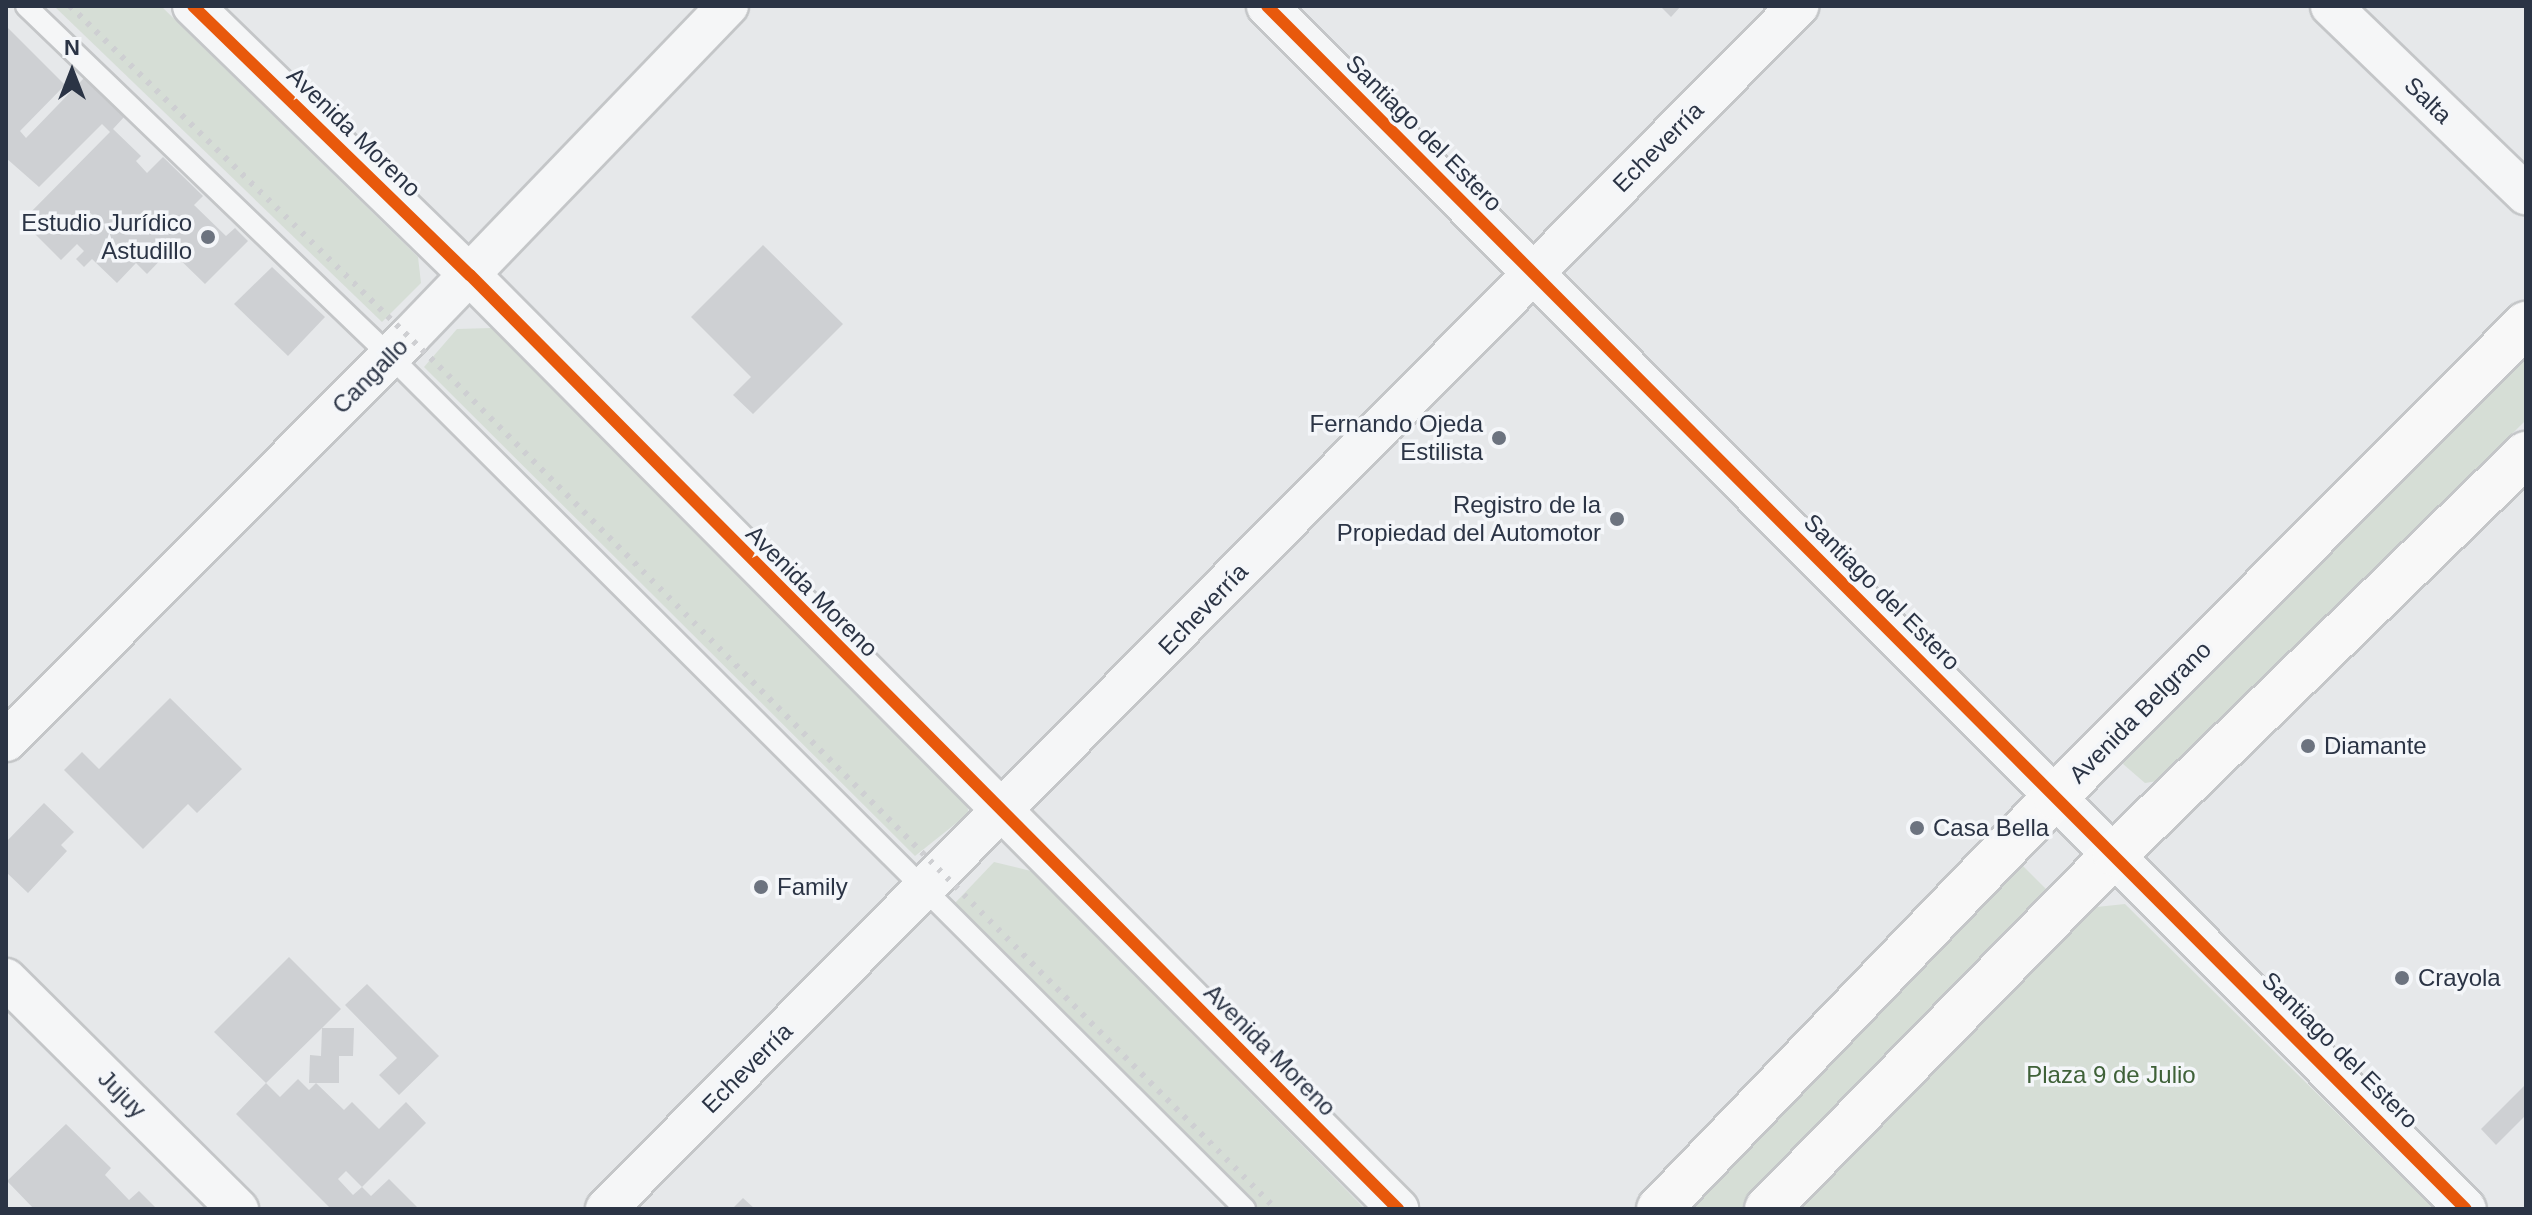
<!DOCTYPE html>
<meta charset="utf-8">
<style>
body{margin:0}
#map{position:relative;width:2532px;height:1215px;overflow:hidden;background:#e6e8ea;font-family:Helvetica,sans-serif}
div>[style]{position:absolute}
.green>*{inset:0;background:#d6ded6}
.building>*{inset:0;background:#ced0d3}
.roads{filter:drop-shadow(2px 0 #c4c6c8) drop-shadow(-2px 0 #c4c6c8) drop-shadow(0 2px #c4c6c8) drop-shadow(0 -2px #c4c6c8)}
.lane>*{height:20px;margin:-10px;padding:0 10px;transform-origin:10px;border-radius:10px;background:#f5f6f7}
.street>*{height:40px;margin:-20px;padding:0 20px;transform-origin:20px;border-radius:20px;background:#f5f6f7}
.secondary>*{height:44px;margin:-22px;padding:0 22px;transform-origin:22px;border-radius:22px;background:#f8f8f8}
.rail>*{height:6px;margin-top:-3px;transform-origin:0;background:repeating-linear-gradient(90deg,#cecfd2 0 4px,transparent 0 12px)}
.cycleway>*{height:12px;margin:-6px;padding:0 6px;transform-origin:6px;border-radius:6px;background:#e8590c}
.dots>*{width:22px;height:22px;translate:-50% -50%;box-sizing:border-box;border:4px solid #f4f6f9;border-radius:50%}
span{translate:-50% -50%;white-space:nowrap;text-align:center;line-height:1.15;-webkit-text-stroke:7px #f4f6f9;paint-order:stroke}
.street-label{font-size:24px;color:#2b3445}
.poi-label{font-size:24px;color:#2b3445}
.right{translate:-100% -50%;text-align:right}
.left{translate:0 -50%;text-align:left}
.park-label{font-size:24px;color:#3f6138}
.frame{position:absolute;inset:0;border:8px solid #2b3445;pointer-events:none}
.north{position:absolute;left:32px;top:32px;width:80px;height:80px;-webkit-text-stroke:6px #f4f6f9;paint-order:stroke;rotate:0deg;font-size:22px;font-weight:700;line-height:32px;text-align:center;color:#2b3445}
.north::after{content:'';display:block;margin:auto;width:28px;height:36px;background:#2b3445;clip-path:polygon(50% 0,100% 100%,50% 72%,0 100%)}
</style>
<div id="map">
<div class="green">
<div style="clip-path:polygon(54px 6px,161px 6px,418px 257px,421px 283px,382px 322px)"></div>
<div style="clip-path:polygon(491px 328px,966px 803px,969px 813px,915px 856px,424px 367px,457px 329px)"></div>
<div style="clip-path:polygon(2526px 352px,2526px 420px,2164px 780px,2145px 783px,2123px 764px,2131px 748px)"></div>
<div style="clip-path:polygon(994px 862px,1031px 871px,1365px 1209px,1257px 1209px,954px 904px)"></div>
<div style="clip-path:polygon(2019px 862px,2051px 894px,1749px 1209px,1681px 1209px)"></div>
<div style="clip-path:polygon(2125px 904px,2434px 1209px,1796px 1209px,2087px 908px)"></div>
</div>
<div class="building">
<div style="clip-path:polygon(1660px 6px,1681px 6px,1671px 17px)"></div>
<div style="clip-path:polygon(evenodd,6px 26px,65px 85px,20px 131px,26px 138px,85px 77px,125px 116px,113px 129px,141px 156px,136px 161px,147px 173px,163px 157px,203px 196px,194px 205px,226px 236px,235px 228px,248px 241px,205px 284px,170px 250px,147px 274px,136px 263px,117px 283px,92px 259px,84px 267px,76px 259px,84px 251px,77px 244px,61px 260px,22px 221px,110px 132px,102px 124px,39px 187px,6px 158px,6px 26px,87px 210px,99px 221px,87px 234px,75px 223px,87px 210px)"></div>
<div style="clip-path:polygon(763px 245px,843px 324px,753px 414px,733px 395px,751px 377px,691px 317px)"></div>
<div style="clip-path:polygon(272px 267px,325px 317px,288px 356px,234px 304px)"></div>
<div style="clip-path:polygon(170px 698px,242px 769px,197px 813px,188px 804px,143px 849px,64px 770px,82px 752px,99px 769px)"></div>
<div style="clip-path:polygon(44px 803px,74px 832px,61px 845px,67px 851px,28px 893px,6px 872px,6px 842px)"></div>
<div style="clip-path:polygon(289px 957px,341px 1009px,322px 1028px,354px 1028px,353px 1056px,339px 1056px,339px 1083px,309px 1083px,310px 1055px,321px 1056px,322px 1028px,266px 1083px,214px 1032px)"></div>
<div style="clip-path:polygon(367px 984px,439px 1056px,399px 1095px,379px 1075px,397px 1058px,345px 1005px)"></div>
<div style="clip-path:polygon(298px 1079px,309px 1090px,316px 1083px,344px 1110px,352px 1102px,379px 1129px,406px 1102px,426px 1123px,362px 1187px,346px 1171px,338px 1179px,353px 1195px,362px 1187px,371px 1196px,389px 1179px,419px 1209px,331px 1209px,236px 1114px,266px 1083px,280px 1097px)"></div>
<div style="clip-path:polygon(2526px 1084px,2526px 1115px,2496px 1145px,2481px 1129px)"></div>
<div style="clip-path:polygon(66px 1124px,111px 1168px,105px 1175px,129px 1200px,139px 1191px,157px 1209px,34px 1209px,7px 1181px)"></div>
<div style="clip-path:polygon(743px 1198px,755px 1209px,732px 1209px)"></div>
</div>
<div class="roads">
<div class="lane">
<div style="left:26px;top:6px;width:505px;rotate:43.88deg"></div>
<div style="left:390px;top:356px;width:1208px;rotate:44.93deg"></div>
</div>
<div class="street">
<div style="left:193px;top:6px;width:386px;rotate:44.2deg"></div>
<div style="left:470px;top:275px;width:1317px;rotate:45.18deg"></div>
<div style="left:1267px;top:6px;width:1698px;rotate:45.1deg"></div>
<div style="left:2331px;top:6px;width:271px;rotate:44deg"></div>
<div style="left:6px;top:741px;width:571px;rotate:-45.07deg"></div>
<div style="left:409px;top:337px;width:460px;rotate:-46.1deg"></div>
<div style="left:6px;top:979px;width:327px;rotate:44.8deg"></div>
<div style="left:606px;top:1209px;width:1694px;rotate:-45.26deg"></div>
</div>
<div class="secondary">
<div style="left:1659px;top:1209px;width:571px;rotate:-46.13deg"></div>
<div style="left:2055px;top:797px;width:668px;rotate:-45.12deg"></div>
<div style="left:1767px;top:1209px;width:497px;rotate:-45.6deg"></div>
<div style="left:2115px;top:854px;width:574px;rotate:-44.22deg"></div>
</div>
</div>
<div class="rail">
<div style="left:70px;top:6px;width:528px;rotate:44.31deg"></div>
<div style="left:448px;top:375px;width:1175px;rotate:45.21deg"></div>
</div>
<div class="cycleway">
<div style="left:193px;top:6px;width:386px;rotate:44.2deg"></div>
<div style="left:470px;top:275px;width:1317px;rotate:45.18deg"></div>
<div style="left:1267px;top:6px;width:1698px;rotate:45.1deg"></div>
</div>
<div class="dots">
<div style="left:208px;top:237px;background:#6c737f"></div>
<div style="left:1499px;top:438px;background:#6c737f"></div>
<div style="left:1617px;top:519px;background:#6c737f"></div>
<div style="left:2308px;top:746px;background:#6c737f"></div>
<div style="left:1917px;top:828px;background:#6c737f"></div>
<div style="left:761px;top:887px;background:#6c737f"></div>
<div style="left:2402px;top:978px;background:#6c737f"></div>
</div>
<div class="street-label">
<span style="left:2428px;top:100px;rotate:44deg">Salta</span>
<span style="left:354px;top:132px;rotate:44deg">Avenida Moreno</span>
<span style="left:1424px;top:133px;rotate:45deg">Santiago del Estero</span>
<span style="left:1658px;top:147px;rotate:-45deg">Echeverría</span>
<span style="left:370px;top:376px;rotate:-45deg">Cangallo</span>
<span style="left:812px;top:591px;rotate:45deg">Avenida Moreno</span>
<span style="left:1882px;top:592px;rotate:45deg">Santiago del Estero</span>
<span style="left:1203px;top:609px;rotate:-46deg">Echeverría</span>
<span style="left:2140px;top:712px;rotate:-45deg">Avenida Belgrano</span>
<span style="left:1270px;top:1050px;rotate:45deg">Avenida Moreno</span>
<span style="left:2340px;top:1050px;rotate:45deg">Santiago del Estero</span>
<span style="left:747px;top:1068px;rotate:-45deg">Echeverría</span>
<span style="left:122px;top:1094px;rotate:45deg">Jujuy</span>
</div>
<div class="poi-label">
<span class="right" style="left:192px;top:237px">Estudio Jurídico<br>Astudillo</span>
<span class="right" style="left:1483px;top:438px">Fernando Ojeda<br>Estilista</span>
<span class="right" style="left:1601px;top:519px">Registro de la<br>Propiedad del Automotor</span>
<span class="left" style="left:2324px;top:746px">Diamante</span>
<span class="left" style="left:1933px;top:828px">Casa Bella</span>
<span class="left" style="left:777px;top:887px">Family</span>
<span class="left" style="left:2418px;top:978px">Crayola</span>
</div>
<div class="park-label">
<span style="left:2111px;top:1075px">Plaza 9 de Julio</span>
</div>
<div class="frame"></div>
<div class="north">N</div>
</div>
